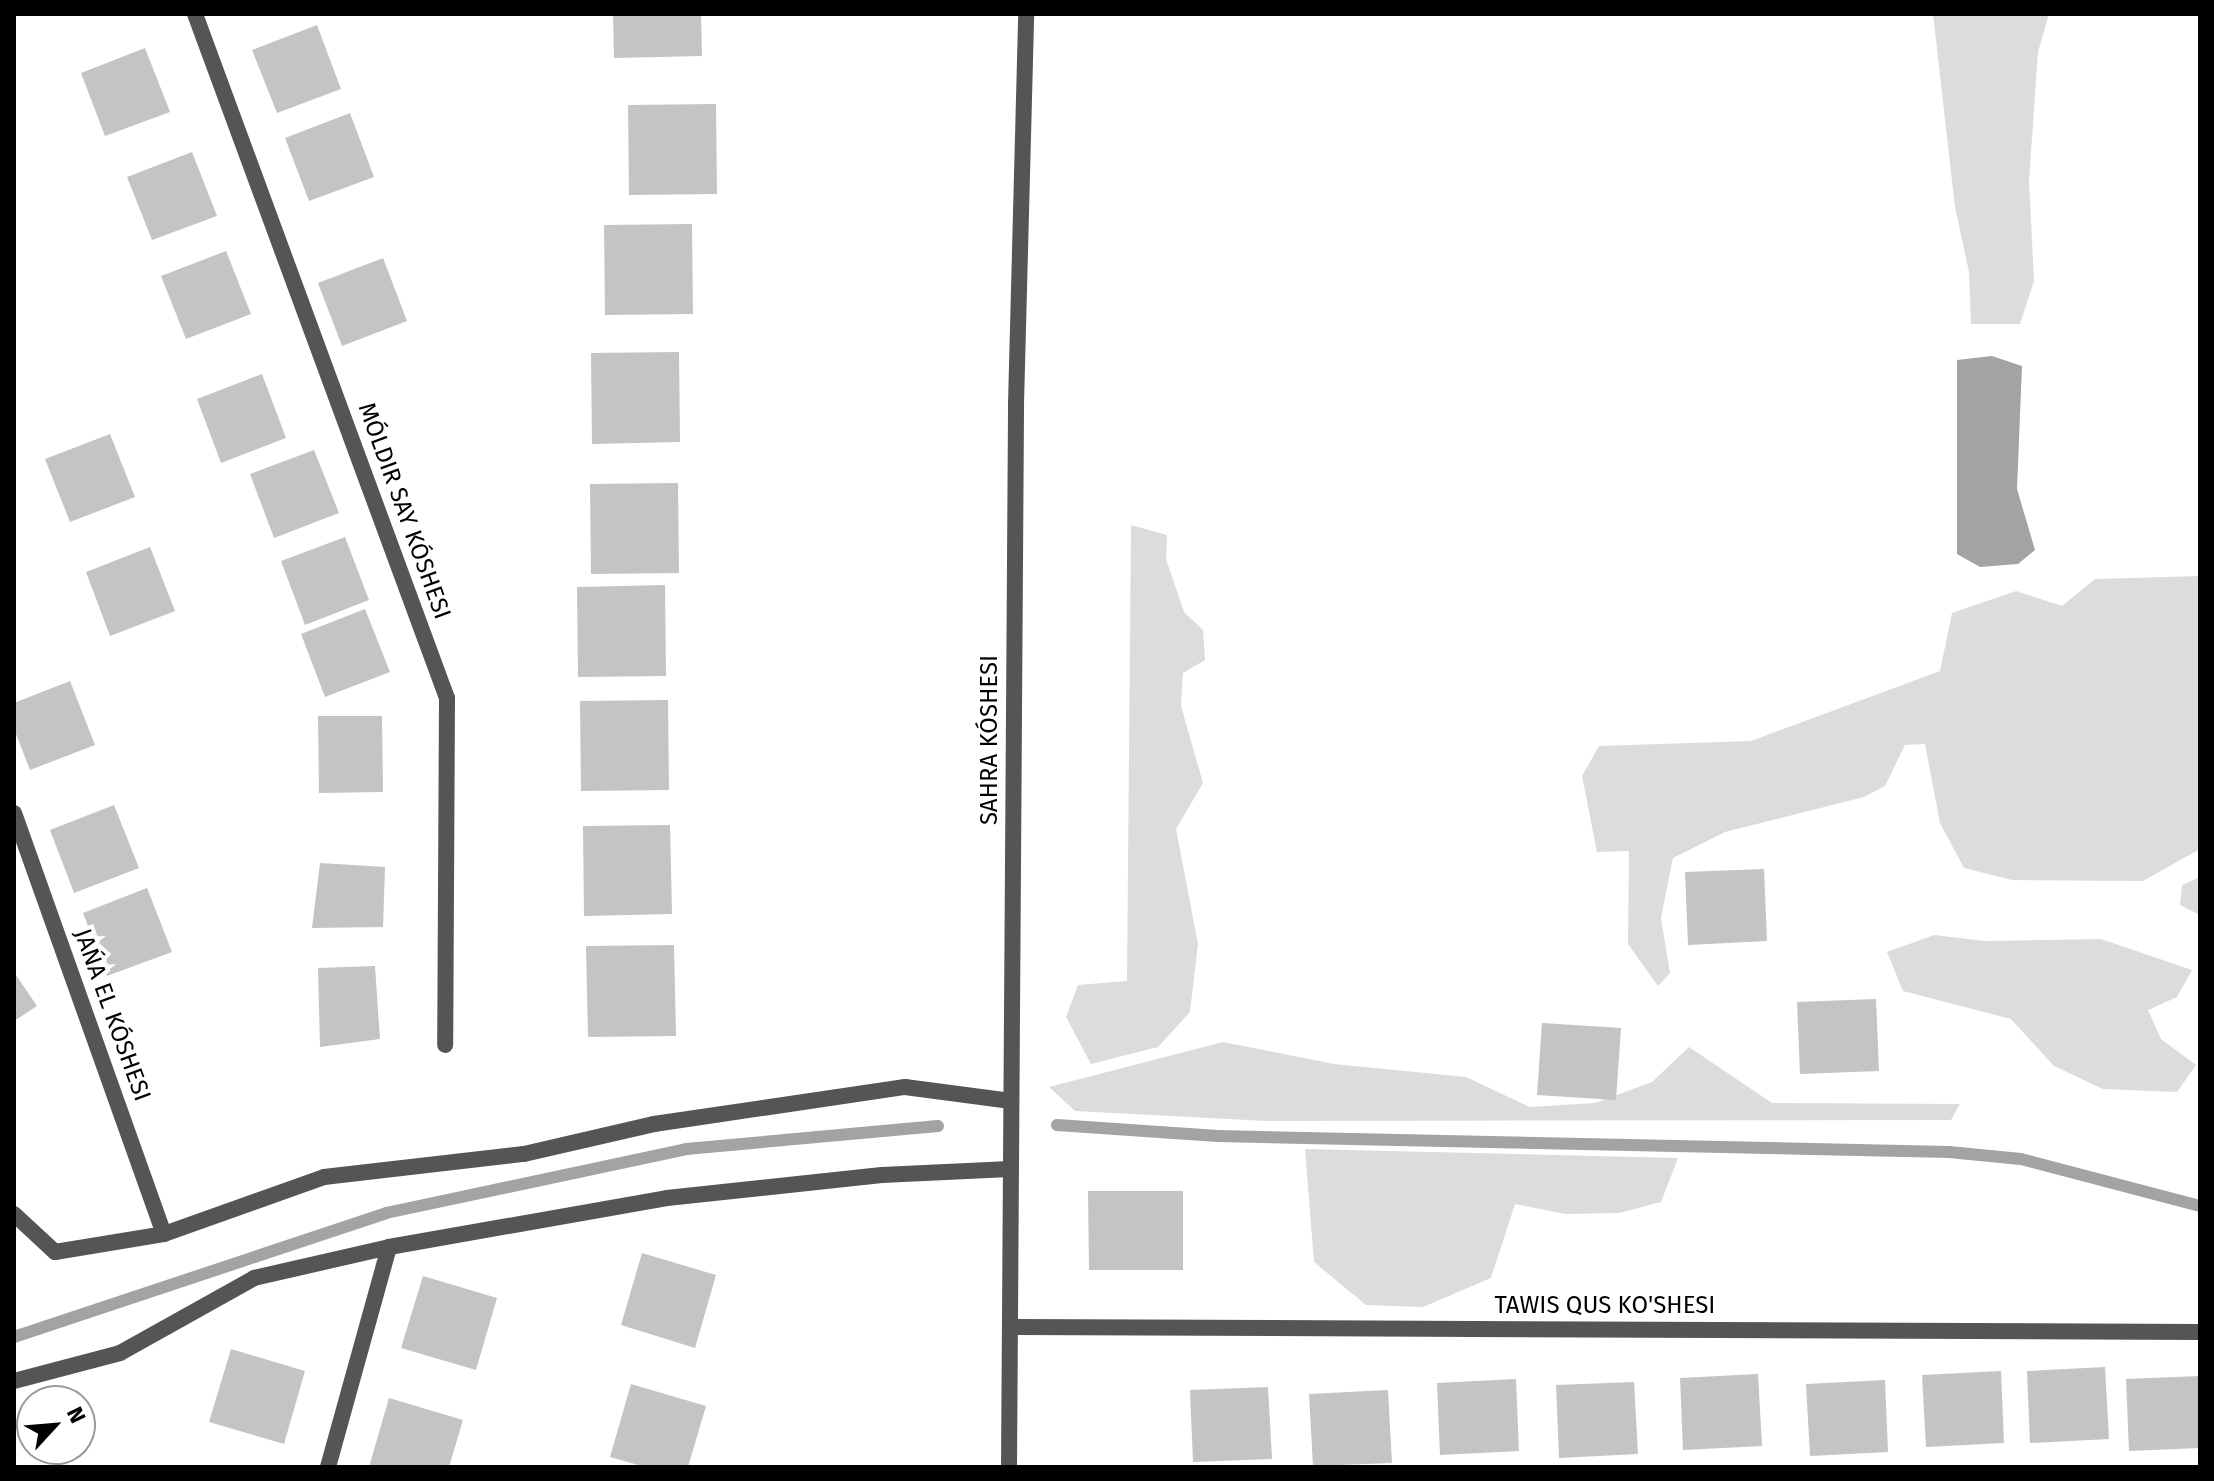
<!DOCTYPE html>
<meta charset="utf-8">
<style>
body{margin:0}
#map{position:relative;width:2214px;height:1481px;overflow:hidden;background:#fff;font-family:"Fira Sans",sans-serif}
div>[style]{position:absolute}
.green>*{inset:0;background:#dcdcdc}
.water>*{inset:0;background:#a3a3a3}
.stream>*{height:12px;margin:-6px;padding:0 6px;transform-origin:6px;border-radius:6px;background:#a3a3a3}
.building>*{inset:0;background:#c4c4c4}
.street>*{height:16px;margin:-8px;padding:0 8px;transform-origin:8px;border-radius:8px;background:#555}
span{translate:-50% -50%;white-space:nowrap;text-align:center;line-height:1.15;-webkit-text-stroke:8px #fff;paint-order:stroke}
.street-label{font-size:24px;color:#000}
.frame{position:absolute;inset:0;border:16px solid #000;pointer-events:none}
.north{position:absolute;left:16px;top:1385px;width:80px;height:80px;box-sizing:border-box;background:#fff;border:2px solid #999;border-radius:50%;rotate:64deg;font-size:22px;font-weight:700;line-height:32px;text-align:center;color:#000}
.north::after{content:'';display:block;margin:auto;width:28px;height:36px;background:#000;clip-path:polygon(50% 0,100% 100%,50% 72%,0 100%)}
</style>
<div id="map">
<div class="green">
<div style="clip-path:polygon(1933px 14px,2049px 14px,2038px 52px,2029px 181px,2034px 281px,2020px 324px,1971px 324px,1969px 272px,1955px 207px)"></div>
<div style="clip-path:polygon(1131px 525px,1167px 535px,1166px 559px,1184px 612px,1203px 630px,1205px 660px,1183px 673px,1181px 706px,1203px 783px,1176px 829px,1198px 944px,1190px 1012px,1158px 1047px,1091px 1064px,1066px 1017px,1078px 985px,1127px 981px)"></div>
<div style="clip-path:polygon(2200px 576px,2200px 849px,2143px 881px,2012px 880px,1964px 868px,1940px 823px,1925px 744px,1905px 745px,1885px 786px,1864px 797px,1725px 832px,1673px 858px,1661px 918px,1670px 973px,1658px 986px,1628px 944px,1629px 851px,1597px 852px,1582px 776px,1599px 746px,1751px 741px,1940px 671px,1952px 613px,2016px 591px,2062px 606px,2095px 579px)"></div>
<div style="clip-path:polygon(2200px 877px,2200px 915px,2180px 905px,2182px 885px)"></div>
<div style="clip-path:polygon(1934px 935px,1985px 941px,2101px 939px,2192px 970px,2177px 997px,2148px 1010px,2161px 1039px,2196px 1065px,2177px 1092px,2103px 1089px,2054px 1066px,2011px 1019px,1903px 991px,1887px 952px)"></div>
<div style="clip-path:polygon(1223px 1042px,1334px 1064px,1466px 1077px,1530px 1107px,1595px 1103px,1652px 1082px,1689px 1047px,1772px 1103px,1960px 1104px,1951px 1120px,1267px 1121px,1075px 1111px,1049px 1087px)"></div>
<div style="clip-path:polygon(1305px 1149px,1678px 1158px,1661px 1202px,1619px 1213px,1565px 1214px,1515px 1204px,1491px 1278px,1423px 1307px,1366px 1305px,1314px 1262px)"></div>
</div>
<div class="water">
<div style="clip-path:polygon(1992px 356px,2022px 366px,2017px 489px,2035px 550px,2018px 564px,1980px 567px,1957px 554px,1957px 360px)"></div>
</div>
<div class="stream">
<div style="left:1057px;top:1125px;width:161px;rotate:3.9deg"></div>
<div style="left:1218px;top:1136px;width:731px;rotate:1.25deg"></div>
<div style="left:1949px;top:1152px;width:72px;rotate:5.6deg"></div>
<div style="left:2021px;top:1159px;width:185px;rotate:14.7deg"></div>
<div style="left:14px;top:1337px;width:392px;rotate:-18.4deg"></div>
<div style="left:386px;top:1213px;width:307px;rotate:-12deg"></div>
<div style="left:686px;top:1149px;width:253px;rotate:-5.2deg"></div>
</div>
<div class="building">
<div style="clip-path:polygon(613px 14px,701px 14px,702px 56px,614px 58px)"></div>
<div style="clip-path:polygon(317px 25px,341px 89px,277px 113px,252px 50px)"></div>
<div style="clip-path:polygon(145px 48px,170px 112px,105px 136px,81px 73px)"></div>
<div style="clip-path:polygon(716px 104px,717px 194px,629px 195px,628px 105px)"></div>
<div style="clip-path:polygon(350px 113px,374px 177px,309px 201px,285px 138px)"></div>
<div style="clip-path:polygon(192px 152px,217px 216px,152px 240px,127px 177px)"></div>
<div style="clip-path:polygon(692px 224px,693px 314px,605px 315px,604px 225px)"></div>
<div style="clip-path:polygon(226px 251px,251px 314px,186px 339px,161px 276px)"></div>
<div style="clip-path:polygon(383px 258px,407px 321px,342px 346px,318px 283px)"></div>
<div style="clip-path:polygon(679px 352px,680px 442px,592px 444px,591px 353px)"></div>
<div style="clip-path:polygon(262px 374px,286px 438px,221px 463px,197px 399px)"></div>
<div style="clip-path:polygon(110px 434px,135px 497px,70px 522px,45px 459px)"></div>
<div style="clip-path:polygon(314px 450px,339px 513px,274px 538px,250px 474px)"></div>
<div style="clip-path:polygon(678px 483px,679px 573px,591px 574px,590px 484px)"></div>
<div style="clip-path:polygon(345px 537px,369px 600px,305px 625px,281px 561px)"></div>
<div style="clip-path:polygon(150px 547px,175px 611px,110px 636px,86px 572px)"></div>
<div style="clip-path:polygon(665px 585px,666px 676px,578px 677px,577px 587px)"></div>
<div style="clip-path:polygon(365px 609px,390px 672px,325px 697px,301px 634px)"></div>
<div style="clip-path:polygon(70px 681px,95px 745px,30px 770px,14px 729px,14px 703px)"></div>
<div style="clip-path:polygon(668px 700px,669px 790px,581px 791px,580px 701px)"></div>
<div style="clip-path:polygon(318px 716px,382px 716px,383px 792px,319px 793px)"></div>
<div style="clip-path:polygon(114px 805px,139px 868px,74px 893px,50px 830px)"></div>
<div style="clip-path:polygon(670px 825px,672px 914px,584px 916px,583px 826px)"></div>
<div style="clip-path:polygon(320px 863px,385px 867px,383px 927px,312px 928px)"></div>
<div style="clip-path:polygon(1764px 869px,1767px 941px,1688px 945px,1685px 872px)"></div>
<div style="clip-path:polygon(147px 888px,172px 952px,107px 976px,83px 913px)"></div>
<div style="clip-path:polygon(674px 945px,676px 1036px,588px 1037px,586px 946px)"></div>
<div style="clip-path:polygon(375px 966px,380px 1039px,320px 1047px,318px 968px)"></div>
<div style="clip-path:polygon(14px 972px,37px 1006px,14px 1021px)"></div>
<div style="clip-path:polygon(1876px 999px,1879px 1071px,1800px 1074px,1797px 1002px)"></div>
<div style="clip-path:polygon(1542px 1023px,1621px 1028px,1616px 1100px,1537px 1095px)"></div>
<div style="clip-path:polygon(1088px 1191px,1183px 1191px,1183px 1270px,1089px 1270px)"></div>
<div style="clip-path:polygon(642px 1253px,716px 1275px,695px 1348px,621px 1325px)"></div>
<div style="clip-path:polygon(423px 1276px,497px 1298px,476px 1370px,401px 1348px)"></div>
<div style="clip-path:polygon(231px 1349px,305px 1371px,284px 1444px,209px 1422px)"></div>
<div style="clip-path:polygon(2105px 1367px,2109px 1439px,2030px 1443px,2027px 1371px)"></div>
<div style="clip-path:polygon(2001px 1371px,2004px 1443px,1926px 1447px,1922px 1375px)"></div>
<div style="clip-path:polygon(1758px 1374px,1762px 1446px,1683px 1450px,1680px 1378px)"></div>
<div style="clip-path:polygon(2200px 1376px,2200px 1448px,2129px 1451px,2126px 1379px)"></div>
<div style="clip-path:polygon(1516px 1379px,1519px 1451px,1440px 1455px,1437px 1383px)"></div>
<div style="clip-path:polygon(1885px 1380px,1888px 1452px,1810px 1456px,1806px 1384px)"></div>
<div style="clip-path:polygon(1634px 1382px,1638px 1454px,1559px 1458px,1556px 1385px)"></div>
<div style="clip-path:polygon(631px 1384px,706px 1406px,688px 1467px,645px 1467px,610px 1457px)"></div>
<div style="clip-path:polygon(1268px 1387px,1272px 1459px,1193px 1462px,1190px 1390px)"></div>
<div style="clip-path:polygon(1388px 1390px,1392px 1463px,1313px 1466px,1309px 1394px)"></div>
<div style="clip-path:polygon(389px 1398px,463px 1420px,449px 1467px,369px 1467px)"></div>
</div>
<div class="street">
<div style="left:195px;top:14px;width:729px;rotate:69.78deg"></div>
<div style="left:447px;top:698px;width:347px;rotate:90.3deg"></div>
<div style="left:14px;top:813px;width:447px;rotate:70.4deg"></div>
<div style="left:14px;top:1214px;width:56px;rotate:42.8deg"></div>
<div style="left:55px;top:1252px;width:110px;rotate:-9.4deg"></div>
<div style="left:164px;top:1234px;width:170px;rotate:-19.6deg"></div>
<div style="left:324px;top:1177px;width:201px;rotate:-6.6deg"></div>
<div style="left:524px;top:1154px;width:133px;rotate:-13deg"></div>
<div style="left:654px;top:1124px;width:254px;rotate:-8.4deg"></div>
<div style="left:905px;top:1087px;width:107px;rotate:7.5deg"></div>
<div style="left:1010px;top:1327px;width:1190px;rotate:0.24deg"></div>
<div style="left:14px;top:1381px;width:110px;rotate:-14.8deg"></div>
<div style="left:120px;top:1353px;width:154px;rotate:-29.2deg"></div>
<div style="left:254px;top:1278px;width:139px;rotate:-12.9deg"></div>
<div style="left:389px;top:1247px;width:282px;rotate:-10deg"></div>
<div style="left:667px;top:1198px;width:216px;rotate:-6.1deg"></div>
<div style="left:882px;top:1175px;width:128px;rotate:-2.7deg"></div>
<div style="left:328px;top:1467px;width:228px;rotate:-74.5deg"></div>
<div style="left:1009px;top:1467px;width:1063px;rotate:-89.62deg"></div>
<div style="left:1016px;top:404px;width:390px;rotate:-88.5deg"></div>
</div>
<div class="street-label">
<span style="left:404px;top:511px;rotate:70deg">MÓLDIR SAY KÓSHESI</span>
<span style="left:990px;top:740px;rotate:-90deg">SAHRA KÓSHESI</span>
<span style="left:112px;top:1015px;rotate:70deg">JAŃA EL KÓSHESI</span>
<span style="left:1605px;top:1306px">TAWIS QUS KO'SHESI</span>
</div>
<div class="frame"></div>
<div class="north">N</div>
</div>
